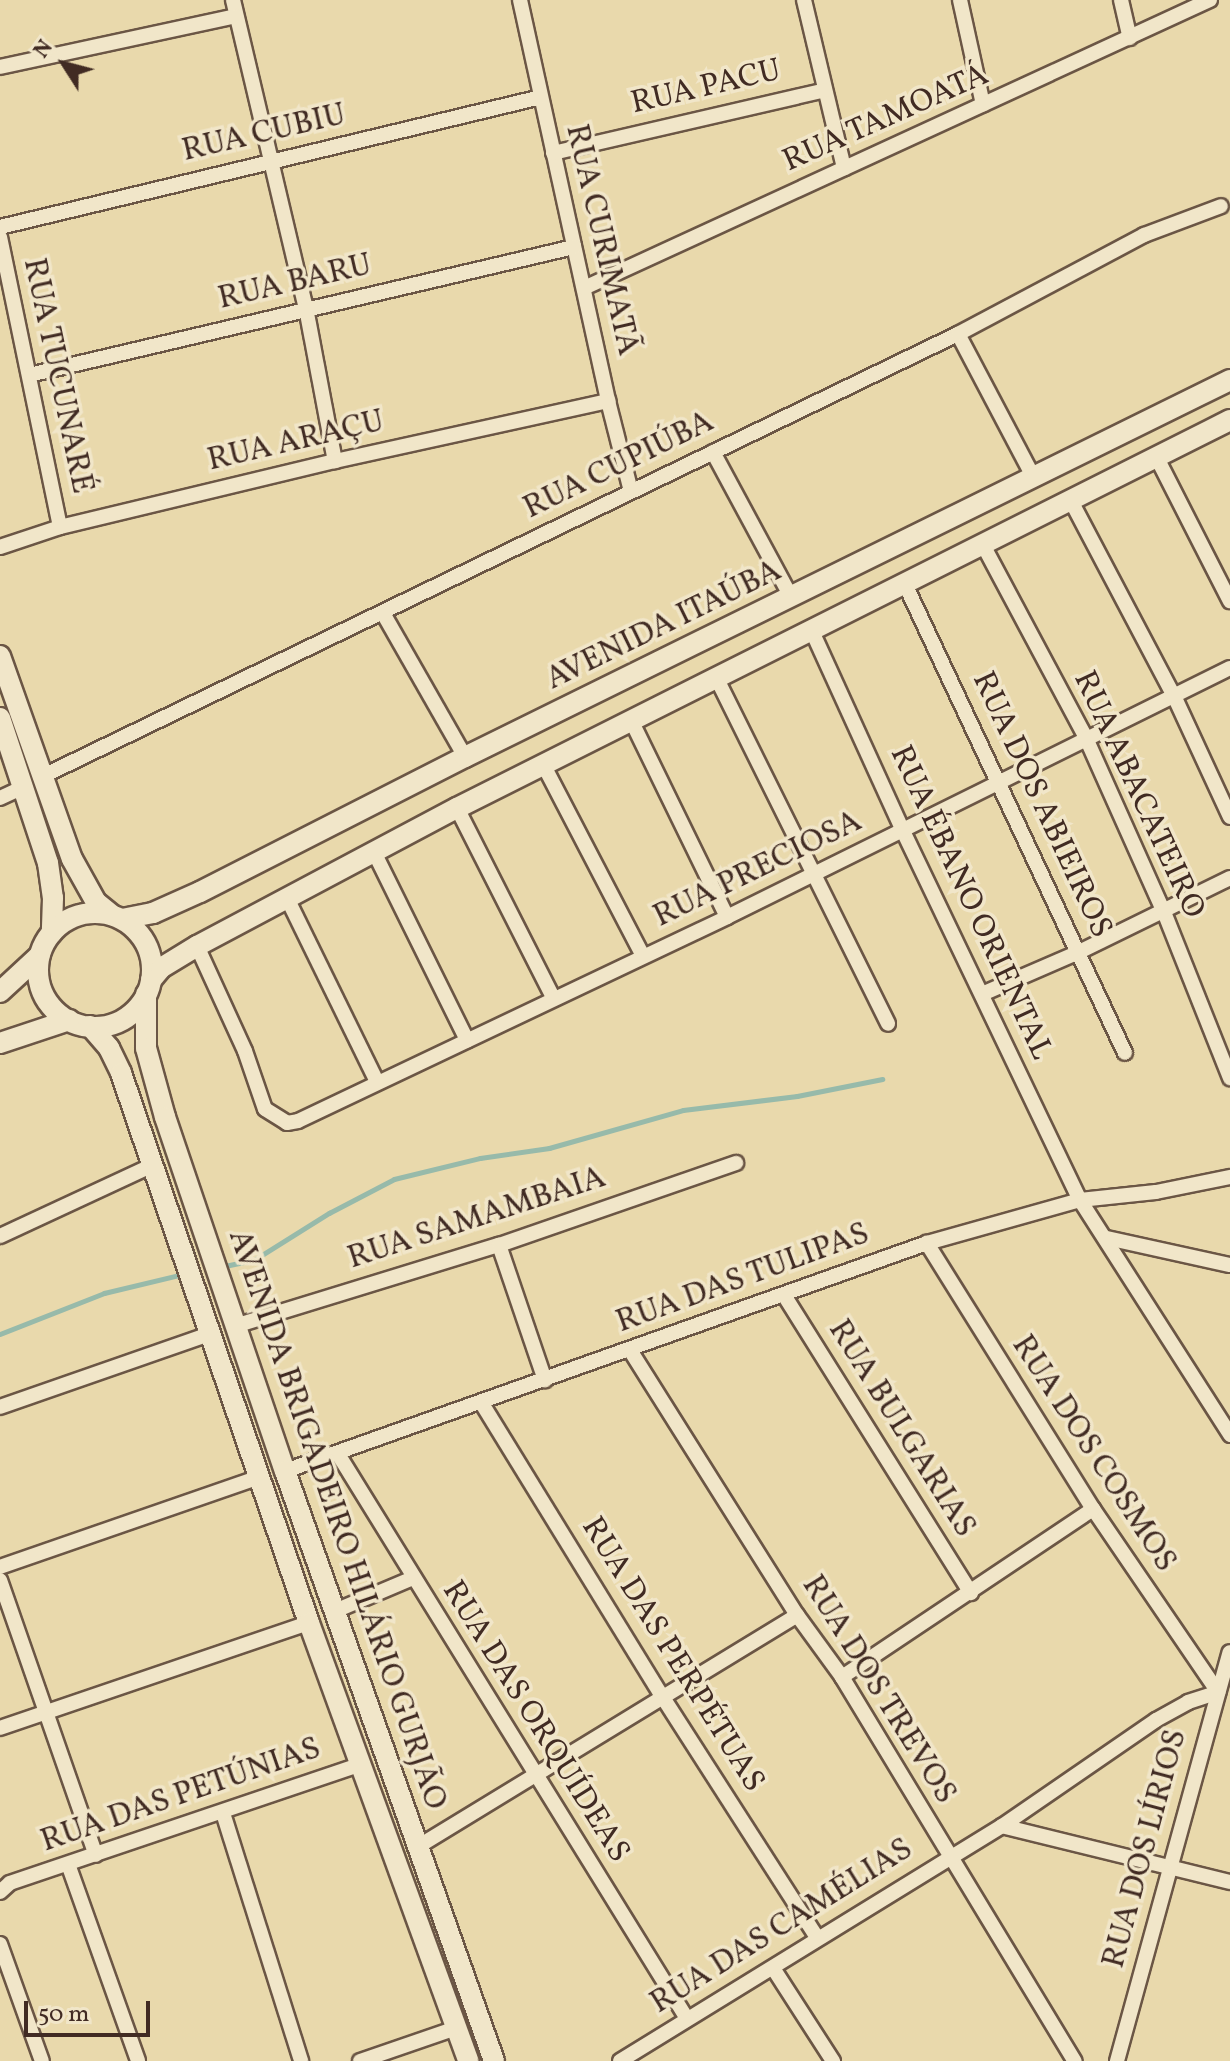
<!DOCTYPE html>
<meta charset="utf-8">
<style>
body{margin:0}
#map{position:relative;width:1230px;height:2061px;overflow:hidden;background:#e9d9ac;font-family:Vollkorn,serif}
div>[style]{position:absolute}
.stream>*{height:5px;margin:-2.5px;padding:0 2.5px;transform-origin:2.5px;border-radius:2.5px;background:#97baaa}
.roads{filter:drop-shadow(2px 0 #6b5645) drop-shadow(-2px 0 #6b5645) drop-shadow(0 2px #6b5645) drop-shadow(0 -2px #6b5645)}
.street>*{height:14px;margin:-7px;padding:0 7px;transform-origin:7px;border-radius:7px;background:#f1e6c9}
.secondary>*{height:20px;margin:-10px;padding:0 10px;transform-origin:10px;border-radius:10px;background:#f1e6c9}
.secondary>.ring{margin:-10px;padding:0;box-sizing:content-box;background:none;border:20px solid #f1e6c9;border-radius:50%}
span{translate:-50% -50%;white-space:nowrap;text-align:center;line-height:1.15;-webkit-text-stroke:7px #f1e6c9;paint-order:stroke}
.street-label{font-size:32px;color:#412b23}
.north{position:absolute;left:24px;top:24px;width:80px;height:80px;-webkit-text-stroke:6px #f1e6c9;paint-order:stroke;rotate:306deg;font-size:22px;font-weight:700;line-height:32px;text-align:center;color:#412b23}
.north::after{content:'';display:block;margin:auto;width:28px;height:36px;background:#412b23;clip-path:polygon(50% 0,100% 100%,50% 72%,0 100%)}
.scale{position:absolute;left:24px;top:2001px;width:126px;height:36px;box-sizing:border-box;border:4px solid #412b23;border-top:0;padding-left:10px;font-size:24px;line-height:28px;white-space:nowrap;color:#412b23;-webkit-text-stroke:6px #f1e6c9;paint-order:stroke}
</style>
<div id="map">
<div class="stream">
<div style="left:220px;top:1267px;width:35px;rotate:-12deg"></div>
<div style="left:254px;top:1260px;width:89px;rotate:-32.1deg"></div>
<div style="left:329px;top:1213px;width:73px;rotate:-27.6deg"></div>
<div style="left:394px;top:1179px;width:89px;rotate:-13.7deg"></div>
<div style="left:480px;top:1158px;width:70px;rotate:-8.2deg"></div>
<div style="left:549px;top:1148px;width:139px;rotate:-15.8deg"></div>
<div style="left:683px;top:1110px;width:115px;rotate:-7deg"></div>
<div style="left:797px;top:1096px;width:87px;rotate:-11.3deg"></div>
<div style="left:0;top:1334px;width:112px;rotate:-21.5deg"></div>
<div style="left:104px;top:1293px;width:81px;rotate:-13.5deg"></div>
</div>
<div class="roads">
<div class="street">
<div style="left:233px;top:0;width:317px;rotate:76.7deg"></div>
<div style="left:306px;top:308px;width:156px;rotate:79.3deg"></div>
<div style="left:520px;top:0;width:411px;rotate:77.6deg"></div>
<div style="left:608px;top:401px;width:93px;rotate:75.7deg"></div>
<div style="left:804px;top:0;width:173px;rotate:76.6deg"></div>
<div style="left:960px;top:0;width:107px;rotate:77.6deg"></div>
<div style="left:1121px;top:0;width:39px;rotate:77deg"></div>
<div style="left:0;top:67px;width:240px;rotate:-12.2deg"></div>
<div style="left:553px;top:153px;width:279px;rotate:-13deg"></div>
<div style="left:0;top:227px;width:556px;rotate:-13.51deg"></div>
<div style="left:0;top:237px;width:296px;rotate:78.3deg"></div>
<div style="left:584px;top:288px;width:689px;rotate:-24.71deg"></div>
<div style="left:958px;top:334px;width:163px;rotate:62.2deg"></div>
<div style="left:29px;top:375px;width:560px;rotate:-13.22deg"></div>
<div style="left:713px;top:452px;width:165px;rotate:61.7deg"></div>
<div style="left:1156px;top:456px;width:163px;rotate:63deg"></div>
<div style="left:1070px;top:499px;width:225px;rotate:62.2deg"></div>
<div style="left:1175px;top:698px;width:131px;rotate:65.2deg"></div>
<div style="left:982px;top:543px;width:221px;rotate:61.9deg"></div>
<div style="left:1086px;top:738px;width:191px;rotate:65.9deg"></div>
<div style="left:1164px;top:912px;width:179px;rotate:68.3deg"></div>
<div style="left:0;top:547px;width:63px;rotate:-18.4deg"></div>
<div style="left:60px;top:527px;width:283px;rotate:-13.5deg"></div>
<div style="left:335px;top:461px;width:280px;rotate:-12.4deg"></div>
<div style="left:904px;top:582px;width:520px;rotate:64.86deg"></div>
<div style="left:383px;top:613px;width:166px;rotate:60.3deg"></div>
<div style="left:811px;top:629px;width:222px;rotate:65.5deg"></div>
<div style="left:903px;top:831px;width:409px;rotate:64.4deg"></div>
<div style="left:1080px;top:1200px;width:279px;rotate:57.4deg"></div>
<div style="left:716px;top:677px;width:387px;rotate:63.6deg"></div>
<div style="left:631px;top:720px;width:219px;rotate:64deg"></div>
<div style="left:543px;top:764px;width:216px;rotate:62.5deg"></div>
<div style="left:41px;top:777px;width:1018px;rotate:-25.79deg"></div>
<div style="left:958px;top:334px;width:211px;rotate:-28deg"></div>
<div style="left:1144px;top:235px;width:82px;rotate:-20.6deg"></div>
<div style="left:0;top:798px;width:26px;rotate:-25deg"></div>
<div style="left:457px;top:808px;width:214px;rotate:63.1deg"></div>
<div style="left:375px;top:854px;width:208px;rotate:63.7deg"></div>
<div style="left:287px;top:898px;width:205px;rotate:63.9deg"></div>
<div style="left:197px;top:946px;width:115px;rotate:65.4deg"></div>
<div style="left:245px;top:1051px;width:61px;rotate:71deg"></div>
<div style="left:265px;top:1109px;width:26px;rotate:32deg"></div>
<div style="left:287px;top:1123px;width:11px;rotate:-10deg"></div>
<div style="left:298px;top:1121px;width:475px;rotate:-25.4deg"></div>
<div style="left:727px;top:917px;width:561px;rotate:-26.34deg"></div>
<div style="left:982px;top:994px;width:106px;rotate:-23.4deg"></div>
<div style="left:1079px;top:952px;width:168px;rotate:-26.1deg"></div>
<div style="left:0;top:1236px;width:169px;rotate:-24.9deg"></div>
<div style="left:1107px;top:1238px;width:126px;rotate:12.4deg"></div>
<div style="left:499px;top:1245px;width:143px;rotate:71.2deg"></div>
<div style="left:784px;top:1295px;width:352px;rotate:57.9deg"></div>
<div style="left:235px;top:1326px;width:276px;rotate:-17.1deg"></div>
<div style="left:499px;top:1245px;width:251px;rotate:-19.1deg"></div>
<div style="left:630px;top:1350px;width:313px;rotate:57.8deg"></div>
<div style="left:797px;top:1615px;width:77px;rotate:54deg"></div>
<div style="left:842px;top:1677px;width:449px;rotate:58.8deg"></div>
<div style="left:481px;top:1402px;width:345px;rotate:58.4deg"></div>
<div style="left:662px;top:1696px;width:287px;rotate:57.3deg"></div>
<div style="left:0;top:1407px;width:225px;rotate:-19.2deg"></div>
<div style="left:338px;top:1454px;width:662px;rotate:58.28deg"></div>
<div style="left:285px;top:1471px;width:681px;rotate:-19.55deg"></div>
<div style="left:927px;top:1243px;width:159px;rotate:-15.7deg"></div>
<div style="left:1080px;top:1200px;width:76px;rotate:-6deg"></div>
<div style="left:1156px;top:1192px;width:76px;rotate:-11.5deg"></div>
<div style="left:0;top:1567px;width:275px;rotate:-19.1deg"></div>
<div style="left:0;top:1580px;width:291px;rotate:70.8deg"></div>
<div style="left:335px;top:1611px;width:85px;rotate:-22.9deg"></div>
<div style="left:842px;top:1677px;width:302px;rotate:-33.8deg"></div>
<div style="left:0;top:1728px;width:326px;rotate:-18.8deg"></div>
<div style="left:223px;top:1813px;width:260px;rotate:72.5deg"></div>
<div style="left:1002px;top:1826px;width:235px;rotate:13.8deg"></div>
<div style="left:419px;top:1846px;width:443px;rotate:-31.4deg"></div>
<div style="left:68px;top:1864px;width:209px;rotate:70.4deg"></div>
<div style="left:0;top:1892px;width:13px;rotate:-42deg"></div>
<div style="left:10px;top:1883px;width:371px;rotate:-18.7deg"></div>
<div style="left:0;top:1944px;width:124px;rotate:70.3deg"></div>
<div style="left:773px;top:1968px;width:111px;rotate:57.2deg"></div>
<div style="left:360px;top:2061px;width:102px;rotate:-19deg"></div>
<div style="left:620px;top:2061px;width:448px;rotate:-31.6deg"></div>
<div style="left:1002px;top:1826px;width:187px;rotate:-34.5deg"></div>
<div style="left:1156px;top:1720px;width:37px;rotate:-29deg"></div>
<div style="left:1188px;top:1702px;width:32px;rotate:-18deg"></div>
<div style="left:1218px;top:1692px;width:222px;rotate:-124.3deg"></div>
<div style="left:1093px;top:1509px;width:314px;rotate:-122deg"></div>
<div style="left:1117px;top:2061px;width:424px;rotate:-74.6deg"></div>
</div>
<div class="secondary">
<div style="left:0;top:656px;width:215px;rotate:70.5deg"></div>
<div style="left:72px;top:859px;width:49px;rotate:60.8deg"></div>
<div style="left:96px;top:902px;width:21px;rotate:39deg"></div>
<div style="left:0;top:718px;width:153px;rotate:71.7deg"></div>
<div style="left:48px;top:863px;width:35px;rotate:82deg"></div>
<div style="left:53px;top:898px;width:35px;rotate:92deg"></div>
<div class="ring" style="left:38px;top:913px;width:94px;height:94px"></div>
<div style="left:122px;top:919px;width:32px;rotate:-11deg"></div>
<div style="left:153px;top:913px;width:51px;rotate:-24.1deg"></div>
<div style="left:200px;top:892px;width:297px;rotate:-27deg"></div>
<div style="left:465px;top:757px;width:853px;rotate:-26.23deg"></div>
<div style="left:151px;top:980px;width:16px;rotate:-50deg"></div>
<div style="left:161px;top:968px;width:42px;rotate:-31.4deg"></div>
<div style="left:197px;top:946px;width:294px;rotate:-28deg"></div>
<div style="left:457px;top:808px;width:865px;rotate:-26.65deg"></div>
<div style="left:0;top:992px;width:54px;rotate:-42.8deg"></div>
<div style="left:146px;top:994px;width:54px;rotate:90deg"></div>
<div style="left:146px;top:1048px;width:72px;rotate:74.6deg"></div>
<div style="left:165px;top:1117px;width:374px;rotate:71.3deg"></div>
<div style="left:285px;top:1471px;width:626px;rotate:70.49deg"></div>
<div style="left:90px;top:1026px;width:29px;rotate:49deg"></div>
<div style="left:109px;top:1048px;width:28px;rotate:64deg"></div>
<div style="left:121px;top:1073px;width:581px;rotate:71.13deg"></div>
<div style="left:309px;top:1623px;width:466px;rotate:70deg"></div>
<div style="left:0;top:1043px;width:73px;rotate:-18.4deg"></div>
</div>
</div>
<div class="street-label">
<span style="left:706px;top:88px;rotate:-13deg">RUA PACU</span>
<span style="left:886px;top:119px;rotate:-24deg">RUA TAMOATÁ</span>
<span style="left:264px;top:134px;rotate:-13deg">RUA CUBIU</span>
<span style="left:601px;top:240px;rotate:77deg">RUA CURIMATÃ</span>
<span style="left:295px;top:283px;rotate:-13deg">RUA BARU</span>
<span style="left:57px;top:376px;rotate:78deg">RUA TUCUNARÉ</span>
<span style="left:296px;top:442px;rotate:-13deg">RUA ARAÇU</span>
<span style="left:619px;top:466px;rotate:-26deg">RUA CUPIÚBA</span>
<span style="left:664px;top:626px;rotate:-26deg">AVENIDA ITAÚBA</span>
<span style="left:1138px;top:795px;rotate:65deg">RUA ABACATEIRO</span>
<span style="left:1041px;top:805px;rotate:65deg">RUA DOS ABIEIROS</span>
<span style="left:758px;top:870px;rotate:-26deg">RUA PRECIOSA</span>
<span style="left:970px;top:903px;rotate:65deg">RUA ÉBANO ORIENTAL</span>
<span style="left:477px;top:1219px;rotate:-18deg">RUA SAMAMBAIA</span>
<span style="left:743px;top:1279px;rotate:-20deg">RUA DAS TULIPAS</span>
<span style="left:901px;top:1429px;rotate:58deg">RUA BULGARIAS</span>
<span style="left:1093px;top:1454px;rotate:57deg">RUA DOS COSMOS</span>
<span style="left:336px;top:1520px;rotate:71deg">AVENIDA BRIGADEIRO HILÁRIO GURJÃO</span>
<span style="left:672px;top:1655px;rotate:58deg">RUA DAS PERPÉTUAS</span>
<span style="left:878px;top:1690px;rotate:58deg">RUA DOS TREVOS</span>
<span style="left:535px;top:1722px;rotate:58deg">RUA DAS ORQUÍDEAS</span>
<span style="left:181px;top:1796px;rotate:-19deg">RUA DAS PETÚNIAS</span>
<span style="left:1146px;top:1849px;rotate:-75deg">RUA DOS LÍRIOS</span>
<span style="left:782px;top:1927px;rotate:-32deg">RUA DAS CAMÉLIAS</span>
</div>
<div class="north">N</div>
<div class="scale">50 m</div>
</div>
